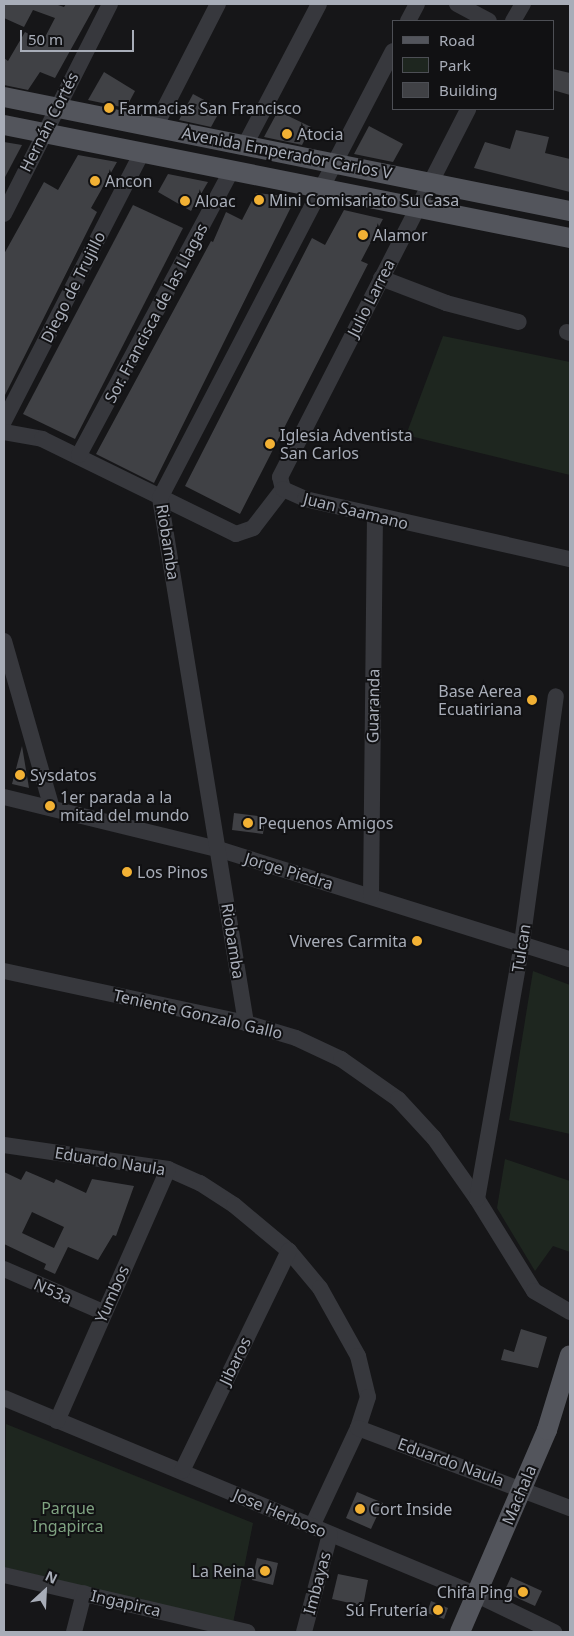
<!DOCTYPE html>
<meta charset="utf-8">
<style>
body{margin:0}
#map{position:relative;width:574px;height:1636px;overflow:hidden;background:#161618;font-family:"Noto Sans",sans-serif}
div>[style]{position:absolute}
.green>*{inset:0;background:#1e261f}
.building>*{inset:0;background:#404145}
.minor>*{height:16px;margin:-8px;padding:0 8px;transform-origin:8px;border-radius:8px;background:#37383d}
.major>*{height:20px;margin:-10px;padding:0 10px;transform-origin:10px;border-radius:10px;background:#53555c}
.dots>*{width:14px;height:14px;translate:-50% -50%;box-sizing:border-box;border:2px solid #111113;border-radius:50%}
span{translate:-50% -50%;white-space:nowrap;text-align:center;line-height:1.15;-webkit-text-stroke:4px #111113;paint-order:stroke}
.poi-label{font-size:16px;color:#a8adb8}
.left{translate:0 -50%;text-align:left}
.right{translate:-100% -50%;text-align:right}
.street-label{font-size:16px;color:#a8adb8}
.park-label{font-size:16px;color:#7fa381}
.frame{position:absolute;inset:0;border:5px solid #a8adb8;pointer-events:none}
.legend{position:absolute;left:392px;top:20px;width:162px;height:90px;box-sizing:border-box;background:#111113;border:1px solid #4d4f55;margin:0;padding:6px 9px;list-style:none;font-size:15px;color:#a8adb8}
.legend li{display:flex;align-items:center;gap:10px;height:25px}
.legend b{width:25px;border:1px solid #4d4f55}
.north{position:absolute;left:20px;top:1566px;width:50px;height:50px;-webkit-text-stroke:4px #111113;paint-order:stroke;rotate:25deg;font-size:14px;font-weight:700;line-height:20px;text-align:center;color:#a8adb8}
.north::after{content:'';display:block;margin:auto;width:18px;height:22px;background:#a8adb8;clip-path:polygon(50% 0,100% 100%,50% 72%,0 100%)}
.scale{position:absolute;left:20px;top:30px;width:114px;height:22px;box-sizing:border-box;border:2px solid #a8adb8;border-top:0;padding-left:6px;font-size:15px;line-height:18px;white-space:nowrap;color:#a8adb8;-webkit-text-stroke:4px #111113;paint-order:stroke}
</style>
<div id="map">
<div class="green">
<div style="clip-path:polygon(443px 336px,570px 362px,570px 475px,406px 435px)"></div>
<div style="clip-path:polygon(533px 971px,570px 985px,570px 1134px,509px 1120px)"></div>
<div style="clip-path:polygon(505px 1159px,570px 1181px,570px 1252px,553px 1246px,535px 1271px,497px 1208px)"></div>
<div style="clip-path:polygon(6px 1424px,253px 1523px,233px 1623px,4px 1567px)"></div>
</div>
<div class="building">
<div style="clip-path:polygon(4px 4px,55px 4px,64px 7px,66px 4px,96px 4px,55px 78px,40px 72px,28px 90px,4px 85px,4px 58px,8px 61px,25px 32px,43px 41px,55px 18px,33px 10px,24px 27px,4px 18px)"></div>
<div style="clip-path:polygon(553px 69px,570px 73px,570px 95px,553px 90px)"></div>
<div style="clip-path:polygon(104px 72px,135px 91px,126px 108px,88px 100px)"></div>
<div style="clip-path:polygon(193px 94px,221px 109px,211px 127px,179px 120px)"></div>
<div style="clip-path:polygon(278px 111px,311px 127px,302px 145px,264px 137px)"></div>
<div style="clip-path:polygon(369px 126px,403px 144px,393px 162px,354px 154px)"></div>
<div style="clip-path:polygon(516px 130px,549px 137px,545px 153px,570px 159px,570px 192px,474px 168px,485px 142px,510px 149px)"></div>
<div style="clip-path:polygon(4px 142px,22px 145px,4px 179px)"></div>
<div style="clip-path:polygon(78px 155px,117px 162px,91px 208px,97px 212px,4px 397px,4px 254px,44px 182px,58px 190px)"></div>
<div style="clip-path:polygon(168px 174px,208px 182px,191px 211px,158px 192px)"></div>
<div style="clip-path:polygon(256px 193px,296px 197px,154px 483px,96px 454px,211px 241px,213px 242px,226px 212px,242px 220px)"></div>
<div style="clip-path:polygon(133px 205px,183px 228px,75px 439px,23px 414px)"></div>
<div style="clip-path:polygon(344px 210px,383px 219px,361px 261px,368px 264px,240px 514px,185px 486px,312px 238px,325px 245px)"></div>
<div style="clip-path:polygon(22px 746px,29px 788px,12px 784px)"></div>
<div style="clip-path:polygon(234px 813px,265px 817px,263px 834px,232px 830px)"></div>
<div style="clip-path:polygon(evenodd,26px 1171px,54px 1183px,56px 1179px,86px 1193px,92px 1179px,134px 1186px,116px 1236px,113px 1235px,98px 1260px,68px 1247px,55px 1274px,44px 1269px,46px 1264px,4px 1244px,4px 1172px,21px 1180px,26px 1171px,32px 1212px,64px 1227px,54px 1248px,22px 1233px,32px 1212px)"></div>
<div style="clip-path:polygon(521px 1329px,547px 1337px,538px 1368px,501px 1360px,504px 1349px,514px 1352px)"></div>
<div style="clip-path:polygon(357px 1492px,383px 1503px,371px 1529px,346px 1518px)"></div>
<div style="clip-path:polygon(257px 1558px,278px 1563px,273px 1585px,252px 1580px)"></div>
<div style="clip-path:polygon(338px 1574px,368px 1580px,363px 1606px,332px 1599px)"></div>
<div style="clip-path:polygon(511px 1577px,542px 1591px,535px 1606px,504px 1592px)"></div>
<div style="clip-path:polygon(431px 1601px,448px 1608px,444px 1619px,427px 1613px)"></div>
</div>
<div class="minor">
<div style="left:457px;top:4px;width:36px;rotate:28deg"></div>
<div style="left:408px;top:21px;width:19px;rotate:-62deg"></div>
<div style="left:513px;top:21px;width:20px;rotate:-60deg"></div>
<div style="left:155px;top:127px;width:138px;rotate:-62.9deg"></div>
<div style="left:245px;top:145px;width:159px;rotate:-62.3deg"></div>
<div style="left:4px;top:214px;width:235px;rotate:-63.2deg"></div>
<div style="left:381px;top:278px;width:70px;rotate:21deg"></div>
<div style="left:446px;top:303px;width:75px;rotate:14.6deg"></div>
<div style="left:567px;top:332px;width:3px;rotate:18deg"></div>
<div style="left:4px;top:421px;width:302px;rotate:-62.8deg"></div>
<div style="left:4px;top:432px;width:39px;rotate:10deg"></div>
<div style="left:42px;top:439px;width:216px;rotate:26.1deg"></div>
<div style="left:236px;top:534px;width:18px;rotate:-19deg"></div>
<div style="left:253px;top:528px;width:49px;rotate:-52.4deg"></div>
<div style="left:79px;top:455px;width:323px;rotate:-61.8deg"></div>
<div style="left:283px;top:489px;width:12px;rotate:-104deg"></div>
<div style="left:280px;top:477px;width:413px;rotate:-62.9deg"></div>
<div style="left:283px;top:489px;width:24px;rotate:24deg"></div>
<div style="left:305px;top:499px;width:272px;rotate:12.8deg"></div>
<div style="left:4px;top:641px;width:174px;rotate:74deg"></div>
<div style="left:4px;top:797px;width:220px;rotate:13.7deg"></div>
<div style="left:218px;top:849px;width:369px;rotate:17.4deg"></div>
<div style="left:371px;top:896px;width:380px;rotate:-89.4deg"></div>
<div style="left:4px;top:971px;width:248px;rotate:12.1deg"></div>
<div style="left:246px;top:1023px;width:52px;rotate:16.7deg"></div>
<div style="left:296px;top:1038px;width:50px;rotate:25deg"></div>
<div style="left:341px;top:1059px;width:70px;rotate:35.1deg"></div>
<div style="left:398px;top:1099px;width:53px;rotate:47.3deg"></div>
<div style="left:434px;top:1138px;width:75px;rotate:54.8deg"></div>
<div style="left:477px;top:1199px;width:108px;rotate:58.2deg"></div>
<div style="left:534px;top:1291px;width:42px;rotate:30.3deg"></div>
<div style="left:246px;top:1023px;width:532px;rotate:-99.3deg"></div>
<div style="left:160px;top:498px;width:504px;rotate:-62.47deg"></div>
<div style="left:4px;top:1145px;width:166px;rotate:8.3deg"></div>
<div style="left:168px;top:1169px;width:35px;rotate:24deg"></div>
<div style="left:200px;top:1183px;width:40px;rotate:32.9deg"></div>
<div style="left:234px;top:1205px;width:72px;rotate:39.9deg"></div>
<div style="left:289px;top:1251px;width:48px;rotate:50deg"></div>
<div style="left:320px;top:1288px;width:78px;rotate:60.8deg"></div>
<div style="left:358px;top:1356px;width:42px;rotate:76.3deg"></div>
<div style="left:368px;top:1397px;width:33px;rotate:108deg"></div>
<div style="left:358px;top:1428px;width:108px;rotate:115.1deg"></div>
<div style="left:477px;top:1199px;width:260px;rotate:-80deg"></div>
<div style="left:522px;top:943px;width:249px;rotate:-82.2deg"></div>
<div style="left:4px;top:1269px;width:108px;rotate:23.5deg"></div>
<div style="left:4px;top:1398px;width:510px;rotate:22.59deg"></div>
<div style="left:475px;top:1594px;width:88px;rotate:25.7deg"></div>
<div style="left:57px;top:1421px;width:275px;rotate:-66.2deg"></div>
<div style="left:358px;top:1428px;width:227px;rotate:20.7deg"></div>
<div style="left:182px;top:1471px;width:245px;rotate:-64.1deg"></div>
<div style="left:4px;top:1575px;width:250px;rotate:13.2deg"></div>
<div style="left:74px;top:1632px;width:40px;rotate:-75.6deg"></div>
<div style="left:304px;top:1632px;width:101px;rotate:-75.1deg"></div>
</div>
<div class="major">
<div style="left:4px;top:97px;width:577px;rotate:11.39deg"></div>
<div style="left:4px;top:125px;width:577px;rotate:11.29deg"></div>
<div style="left:460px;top:1632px;width:220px;rotate:-66.7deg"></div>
<div style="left:547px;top:1430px;width:78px;rotate:-73deg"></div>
</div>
<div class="dots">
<div style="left:109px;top:108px;background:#f2b134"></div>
<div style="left:287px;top:134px;background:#f2b134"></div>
<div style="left:95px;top:181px;background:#f2b134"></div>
<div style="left:259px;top:200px;background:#f2b134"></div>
<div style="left:185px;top:201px;background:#f2b134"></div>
<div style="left:363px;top:235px;background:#f2b134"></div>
<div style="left:270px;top:444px;background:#f2b134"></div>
<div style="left:532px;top:700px;background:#f2b134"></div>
<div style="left:20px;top:775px;background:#f2b134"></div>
<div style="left:50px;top:806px;background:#f2b134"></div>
<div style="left:248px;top:823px;background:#f2b134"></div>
<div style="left:127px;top:872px;background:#f2b134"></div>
<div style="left:417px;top:941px;background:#f2b134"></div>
<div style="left:360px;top:1509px;background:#f2b134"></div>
<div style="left:265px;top:1571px;background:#f2b134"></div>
<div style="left:523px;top:1592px;background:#f2b134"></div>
<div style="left:438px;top:1610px;background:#f2b134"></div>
</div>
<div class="poi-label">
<span class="left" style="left:119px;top:108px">Farmacias San Francisco</span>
<span class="left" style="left:297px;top:134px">Atocia</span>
<span class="left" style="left:105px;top:181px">Ancon</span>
<span class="left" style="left:269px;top:200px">Mini Comisariato Su Casa</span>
<span class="left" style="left:195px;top:201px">Aloac</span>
<span class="left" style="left:373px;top:235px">Alamor</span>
<span class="left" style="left:280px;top:444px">Iglesia Adventista<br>San Carlos</span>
<span class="right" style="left:522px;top:700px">Base Aerea<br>Ecuatiriana</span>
<span class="left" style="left:30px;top:775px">Sysdatos</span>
<span class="left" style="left:60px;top:806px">1er parada a la<br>mitad del mundo</span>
<span class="left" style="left:258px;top:823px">Pequenos Amigos</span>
<span class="left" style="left:137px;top:872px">Los Pinos</span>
<span class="right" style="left:407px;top:941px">Viveres Carmita</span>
<span class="left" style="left:370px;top:1509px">Cort Inside</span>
<span class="right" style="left:255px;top:1571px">La Reina</span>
<span class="right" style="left:513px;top:1592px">Chifa Ping</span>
<span class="right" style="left:428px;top:1610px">Sú Frutería</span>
</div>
<div class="street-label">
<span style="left:49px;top:122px;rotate:-63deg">Hernán Cortés</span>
<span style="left:287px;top:153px;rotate:11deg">Avenida Emperador Carlos V</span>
<span style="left:73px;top:287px;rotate:-63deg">Diego de Trujillo</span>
<span style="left:371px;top:298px;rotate:-63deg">Julio Larrea</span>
<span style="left:156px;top:313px;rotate:-62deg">Sor. Francisca de las Llagas</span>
<span style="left:356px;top:511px;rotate:14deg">Juan Saamano</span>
<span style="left:168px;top:542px;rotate:81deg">Riobamba</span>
<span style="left:373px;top:706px;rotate:-89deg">Guaranda</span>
<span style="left:289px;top:871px;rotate:17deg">Jorge Piedra</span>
<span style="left:233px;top:941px;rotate:81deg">Riobamba</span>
<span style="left:521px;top:948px;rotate:-81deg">Tulcan</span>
<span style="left:198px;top:1014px;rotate:13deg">Teniente Gonzalo Gallo</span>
<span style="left:110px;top:1161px;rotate:9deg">Eduardo Naula</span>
<span style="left:53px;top:1291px;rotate:24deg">N53a</span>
<span style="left:112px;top:1294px;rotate:-66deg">Yumbos</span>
<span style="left:235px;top:1361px;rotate:-64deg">Jibaros</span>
<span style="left:451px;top:1462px;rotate:20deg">Eduardo Naula</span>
<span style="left:519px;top:1495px;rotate:-67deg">Machala</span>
<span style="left:280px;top:1513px;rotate:23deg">Jose Herboso</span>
<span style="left:317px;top:1583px;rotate:-75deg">Imbayas</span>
<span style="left:126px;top:1603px;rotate:13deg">Ingapirca</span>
</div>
<div class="park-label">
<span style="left:68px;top:1517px">Parque<br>Ingapirca</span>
</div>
<div class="frame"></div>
<ul class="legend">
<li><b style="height:6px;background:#53555c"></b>Road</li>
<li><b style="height:14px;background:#1e261f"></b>Park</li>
<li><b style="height:14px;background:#404145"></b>Building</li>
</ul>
<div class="north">N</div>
<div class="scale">50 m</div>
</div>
